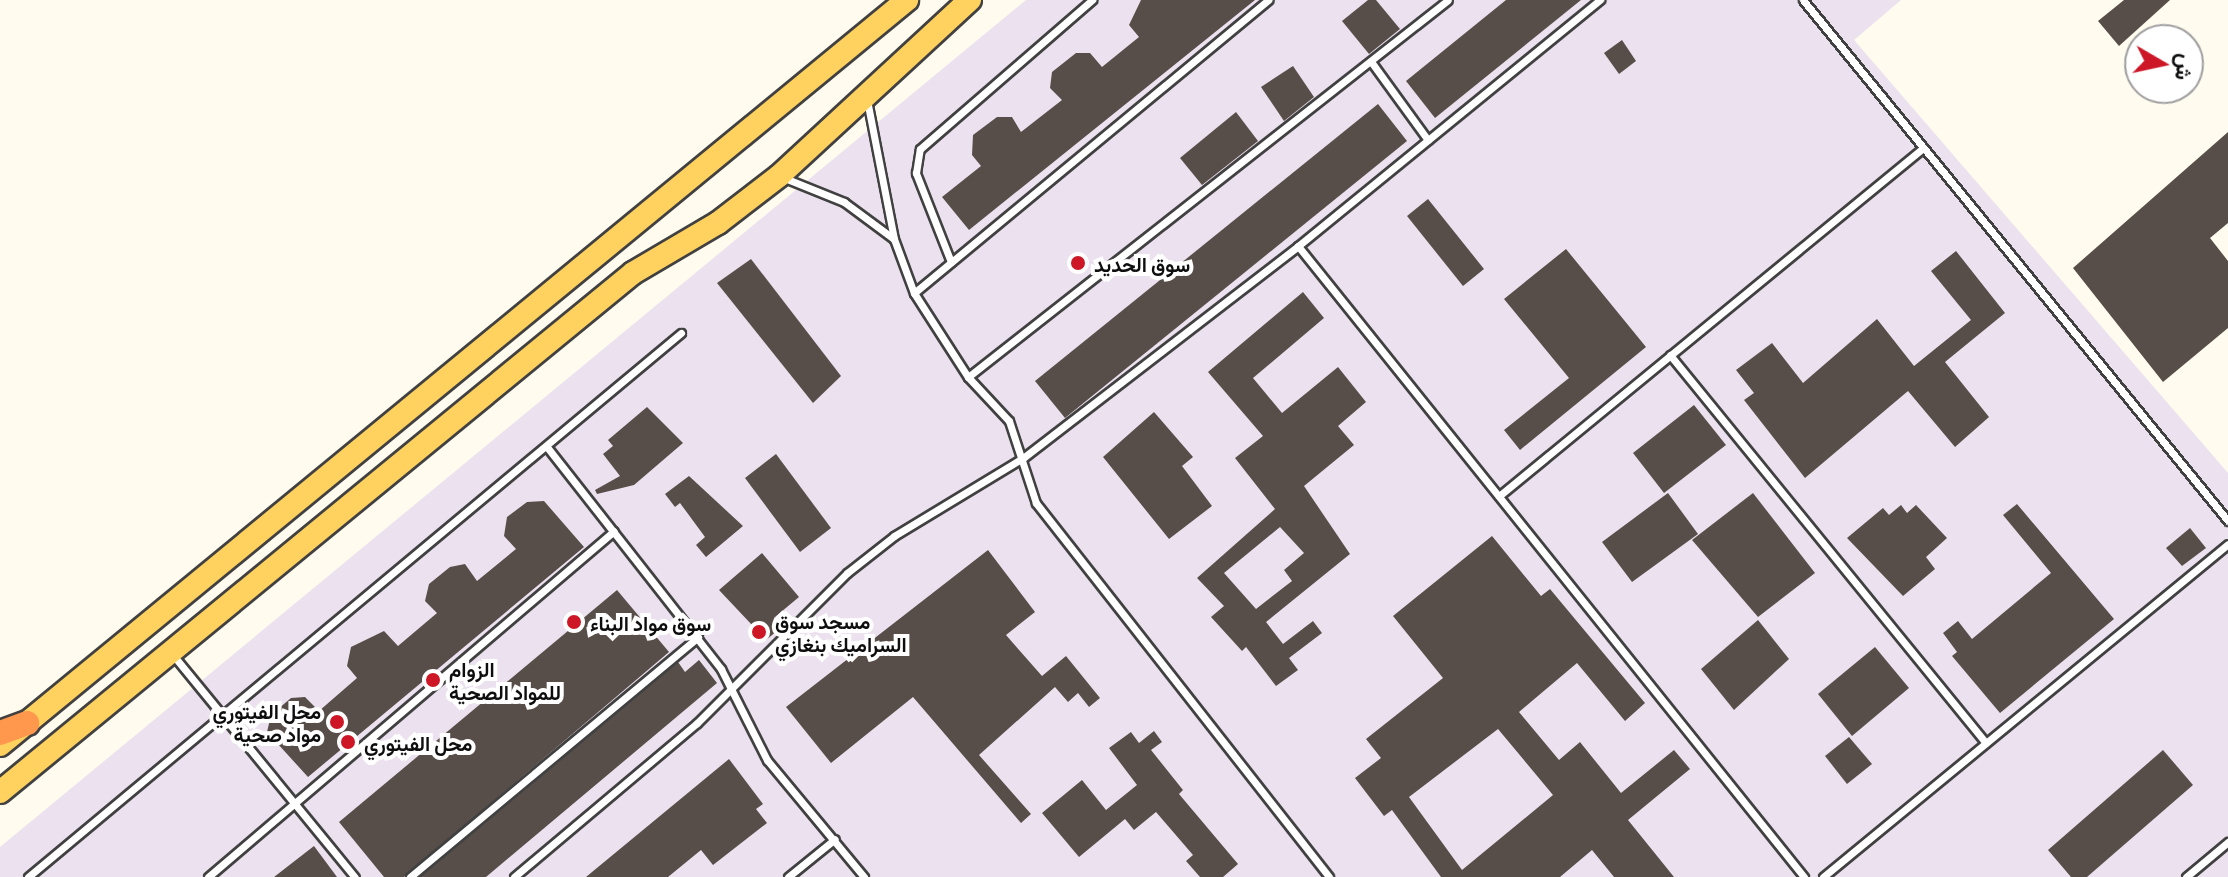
<!DOCTYPE html>
<meta charset="utf-8">
<style>
body{margin:0}
#map{position:relative;width:2228px;height:877px;overflow:hidden;background:#fffbef;font-family:Literata,Vazirmatn,serif}
div>[style]{position:absolute}
.industrial>*{inset:0;background:#ece1ee}
.building>*{inset:0;background:#584e49}
.roads{filter:drop-shadow(2px 0 #414141) drop-shadow(-2px 0 #414141) drop-shadow(0 2px #414141) drop-shadow(0 -2px #414141)}
.lane>*{height:7px;margin:-3.5px;padding:0 3.5px;transform-origin:3.5px;border-radius:3.5px;background:#fff}
.primary>*{height:22px;margin:-11px;padding:0 11px;transform-origin:11px;border-radius:11px;background:#ffd25f}
.highway>*{height:24px;margin:-12px;padding:0 12px;transform-origin:12px;border-radius:12px;background:#ff974d}
.dots>*{width:22px;height:22px;translate:-50% -50%;box-sizing:border-box;border:4px solid #fff;border-radius:50%}
span{translate:-50% -50%;white-space:nowrap;text-align:center;line-height:1.15;-webkit-text-stroke:8px #fff;paint-order:stroke}
.poi-label{font-size:20px;color:#0e0e0e;font-weight:700}
.left{translate:0 -50%;text-align:left}
.right{translate:-100% -50%;text-align:right}
.north{position:absolute;left:2124px;top:24px;width:80px;height:80px;box-sizing:border-box;background:#fff;border:2px solid #9f9f9f;border-radius:50%;rotate:99deg;font-size:22px;font-weight:700;line-height:32px;text-align:center;color:#0e0e0e}
.north::after{content:'';display:block;margin:auto;width:28px;height:36px;background:#cd1727;clip-path:polygon(50% 0,100% 100%,50% 72%,0 100%)}
</style>
<div id="map">
<div class="industrial">
<div style="clip-path:polygon(1026px 0,1901px 0,1854px 40px,2228px 473px,2228px 877px,0 877px,0 847px)"></div>
</div>
<div class="building">
<div style="clip-path:polygon(1141px 0,1255px 0,969px 230px,942px 197px,981px 166px,972px 155px,973px 135px,997px 117px,1012px 117px,1021px 132px,1062px 100px,1050px 88px,1052px 72px,1076px 53px,1090px 53px,1102px 67px,1139px 37px,1129px 25px)"></div>
<div style="clip-path:polygon(1368px 0,1376px 0,1400px 29px,1369px 54px,1342px 21px)"></div>
<div style="clip-path:polygon(1506px 0,1581px 0,1435px 118px,1406px 81px)"></div>
<div style="clip-path:polygon(2124px 0,2170px 0,2119px 46px,2098px 21px)"></div>
<div style="clip-path:polygon(1622px 40px,1636px 61px,1619px 74px,1604px 53px)"></div>
<div style="clip-path:polygon(1293px 66px,1314px 97px,1284px 121px,1261px 87px)"></div>
<div style="clip-path:polygon(1378px 104px,1407px 141px,1065px 418px,1035px 381px)"></div>
<div style="clip-path:polygon(1236px 112px,1258px 141px,1202px 185px,1180px 158px)"></div>
<div style="clip-path:polygon(2228px 132px,2228px 223px,2210px 238px,2228px 261px,2228px 328px,2163px 382px,2073px 268px)"></div>
<div style="clip-path:polygon(1428px 199px,1484px 269px,1463px 286px,1407px 216px)"></div>
<div style="clip-path:polygon(1566px 249px,1646px 347px,1520px 450px,1504px 430px,1569px 378px,1504px 299px)"></div>
<div style="clip-path:polygon(1956px 251px,2005px 313px,1945px 362px,1989px 417px,1955px 447px,1908px 391px,1805px 478px,1744px 400px,1754px 393px,1736px 370px,1772px 343px,1803px 383px,1877px 319px,1914px 366px,1971px 320px,1931px 271px)"></div>
<div style="clip-path:polygon(751px 259px,841px 376px,813px 403px,717px 283px)"></div>
<div style="clip-path:polygon(evenodd,1303px 292px,1324px 318px,1253px 378px,1282px 413px,1338px 367px,1366px 402px,1338px 426px,1354px 445px,1304px 486px,1350px 554px,1266px 622px,1283px 644px,1313px 621px,1322px 633px,1289px 658px,1298px 670px,1276px 686px,1246px 647px,1242px 651px,1211px 617px,1224px 606px,1197px 578px,1275px 509px,1235px 458px,1263px 436px,1208px 372px,1303px 292px,1280px 527px,1304px 553px,1284px 570px,1292px 581px,1256px 609px,1224px 573px,1280px 527px)"></div>
<div style="clip-path:polygon(1694px 405px,1726px 445px,1664px 493px,1633px 453px)"></div>
<div style="clip-path:polygon(647px 407px,683px 443px,634px 485px,597px 494px,595px 490px,620px 476px,603px 454px,613px 446px,608px 440px)"></div>
<div style="clip-path:polygon(1154px 412px,1193px 457px,1182px 466px,1212px 506px,1169px 539px,1103px 457px)"></div>
<div style="clip-path:polygon(776px 454px,831px 528px,800px 552px,745px 478px)"></div>
<div style="clip-path:polygon(689px 476px,743px 526px,706px 557px,696px 545px,705px 537px,680px 503px,675px 507px,665px 494px)"></div>
<div style="clip-path:polygon(1668px 493px,1698px 534px,1632px 582px,1602px 542px)"></div>
<div style="clip-path:polygon(1753px 493px,1815px 573px,1758px 617px,1692px 540px)"></div>
<div style="clip-path:polygon(544px 501px,584px 547px,308px 777px,267px 732px,271px 715px,291px 698px,305px 697px,319px 711px,357px 678px,347px 666px,351px 647px,384px 631px,398px 646px,437px 613px,425px 601px,429px 584px,450px 567px,465px 564px,477px 581px,516px 549px,504px 536px,507px 517px,527px 502px)"></div>
<div style="clip-path:polygon(2017px 504px,2114px 619px,2000px 713px,1952px 656px,1957px 652px,1943px 633px,1958px 621px,1972px 639px,2051px 573px,2003px 515px)"></div>
<div style="clip-path:polygon(1901px 505px,1907px 513px,1916px 505px,1947px 538px,1926px 557px,1935px 569px,1903px 596px,1847px 538px,1883px 508px,1889px 515px)"></div>
<div style="clip-path:polygon(2190px 528px,2206px 548px,2182px 566px,2166px 548px)"></div>
<div style="clip-path:polygon(evenodd,1492px 536px,1541px 596px,1550px 589px,1645px 703px,1625px 721px,1577px 663px,1519px 712px,1559px 760px,1580px 742px,1621px 793px,1674px 750px,1690px 769px,1628px 820px,1674px 877px,1614px 877px,1592px 850px,1560px 877px,1441px 877px,1392px 810px,1384px 816px,1355px 778px,1381px 758px,1366px 739px,1443px 678px,1393px 616px,1492px 536px,1498px 729px,1553px 795px,1462px 870px,1409px 797px,1498px 729px)"></div>
<div style="clip-path:polygon(988px 550px,1035px 612px,1006px 635px,1042px 676px,1066px 656px,1100px 698px,1089px 707px,1078px 693px,1068px 702px,1055px 687px,979px 755px,1031px 814px,1021px 823px,913px 697px,831px 763px,786px 707px)"></div>
<div style="clip-path:polygon(762px 553px,799px 597px,775px 617px,783px 626px,766px 640px,719px 590px)"></div>
<div style="clip-path:polygon(617px 590px,669px 652px,404px 877px,384px 877px,339px 822px)"></div>
<div style="clip-path:polygon(1758px 620px,1789px 659px,1734px 710px,1701px 669px)"></div>
<div style="clip-path:polygon(1875px 647px,1909px 688px,1852px 736px,1818px 694px)"></div>
<div style="clip-path:polygon(699px 660px,717px 683px,486px 877px,420px 877px,678px 662px,685px 672px)"></div>
<div style="clip-path:polygon(1154px 731px,1162px 742px,1151px 750px,1183px 790px,1179px 794px,1238px 864px,1223px 877px,1200px 877px,1186px 861px,1193px 855px,1156px 812px,1134px 830px,1125px 819px,1079px 857px,1042px 813px,1082px 780px,1106px 810px,1137px 785px,1109px 748px,1131px 732px,1139px 743px)"></div>
<div style="clip-path:polygon(1849px 737px,1872px 764px,1847px 784px,1825px 756px)"></div>
<div style="clip-path:polygon(2163px 750px,2193px 785px,2087px 877px,2071px 877px,2048px 850px)"></div>
<div style="clip-path:polygon(729px 759px,763px 804px,756px 809px,767px 823px,713px 865px,701px 850px,668px 877px,586px 877px)"></div>
<div style="clip-path:polygon(314px 846px,337px 877px,274px 877px)"></div>
</div>
<div class="roads">
<div class="lane">
<div style="left:1803px;top:0;width:672px;rotate:50.79deg"></div>
<div style="left:1372px;top:63px;width:95px;rotate:54deg"></div>
<div style="left:867px;top:100px;width:142px;rotate:79deg"></div>
<div style="left:894px;top:239px;width:58px;rotate:69.7deg"></div>
<div style="left:914px;top:293px;width:100px;rotate:57.3deg"></div>
<div style="left:968px;top:377px;width:60px;rotate:47deg"></div>
<div style="left:1009px;top:421px;width:86px;rotate:71.8deg"></div>
<div style="left:1036px;top:503px;width:475px;rotate:51.9deg"></div>
<div style="left:782px;top:177px;width:67px;rotate:22deg"></div>
<div style="left:844px;top:202px;width:62px;rotate:36.5deg"></div>
<div style="left:1298px;top:246px;width:809px;rotate:51.27deg"></div>
<div style="left:951px;top:262px;width:96px;rotate:-111.5deg"></div>
<div style="left:916px;top:173px;width:24px;rotate:-81deg"></div>
<div style="left:920px;top:149px;width:228px;rotate:-40.9deg"></div>
<div style="left:914px;top:293px;width:460px;rotate:-39.6deg"></div>
<div style="left:1670px;top:355px;width:500px;rotate:50.84deg"></div>
<div style="left:968px;top:377px;width:610px;rotate:-38.15deg"></div>
<div style="left:547px;top:447px;width:282px;rotate:51.9deg"></div>
<div style="left:721px;top:669px;width:102px;rotate:63.2deg"></div>
<div style="left:767px;top:760px;width:152px;rotate:50.3deg"></div>
<div style="left:1499px;top:496px;width:549px;rotate:-39.38deg"></div>
<div style="left:173px;top:655px;width:287px;rotate:50.7deg"></div>
<div style="left:28px;top:877px;width:850px;rotate:-39.8deg"></div>
<div style="left:208px;top:877px;width:533px;rotate:-40.44deg"></div>
<div style="left:410px;top:877px;width:375px;rotate:-39.8deg"></div>
<div style="left:514px;top:877px;width:239px;rotate:-40.1deg"></div>
<div style="left:697px;top:723px;width:212px;rotate:-45deg"></div>
<div style="left:847px;top:573px;width:60px;rotate:-38.2deg"></div>
<div style="left:894px;top:536px;width:151px;rotate:-31.2deg"></div>
<div style="left:1023px;top:458px;width:347px;rotate:-37.6deg"></div>
<div style="left:1298px;top:246px;width:390px;rotate:-39.2deg"></div>
<div style="left:788px;top:877px;width:60px;rotate:-39deg"></div>
<div style="left:1823px;top:877px;width:524px;rotate:-39.43deg"></div>
<div style="left:2186px;top:877px;width:55px;rotate:-39.8deg"></div>
</div>
<div class="primary">
<div style="left:0;top:745px;width:1174px;rotate:-39.4deg"></div>
<div style="left:0;top:792px;width:819px;rotate:-39.35deg"></div>
<div style="left:633px;top:273px;width:99px;rotate:-30.5deg"></div>
<div style="left:718px;top:223px;width:77px;rotate:-37.6deg"></div>
<div style="left:779px;top:176px;width:260px;rotate:-42.7deg"></div>
</div>
<div class="highway">
<div style="left:0;top:733px;width:29px;rotate:-20deg"></div>
</div>
</div>
<div class="dots">
<div style="left:1078px;top:263px;background:#cd1727"></div>
<div style="left:574px;top:622px;background:#cd1727"></div>
<div style="left:759px;top:632px;background:#cd1727"></div>
<div style="left:433px;top:680px;background:#cd1727"></div>
<div style="left:337px;top:722px;background:#cd1727"></div>
<div style="left:348px;top:742px;background:#cd1727"></div>
</div>
<div class="poi-label">
<span class="left" style="left:1094px;top:263px">سوق الحديد</span>
<span class="left" style="left:775px;top:632px">مسجد سوق<br>السراميك بنغازي</span>
<span class="left" style="left:590px;top:622px">سوق مواد البناء</span>
<span class="left" style="left:449px;top:680px">الزوام<br>للمواد الصحية</span>
<span class="right" style="left:321px;top:722px">محل الفيتوري<br>مواد صحية</span>
<span class="left" style="left:364px;top:742px">محل الفيتوري</span>
</div>
<div class="north">ش</div>
</div>
